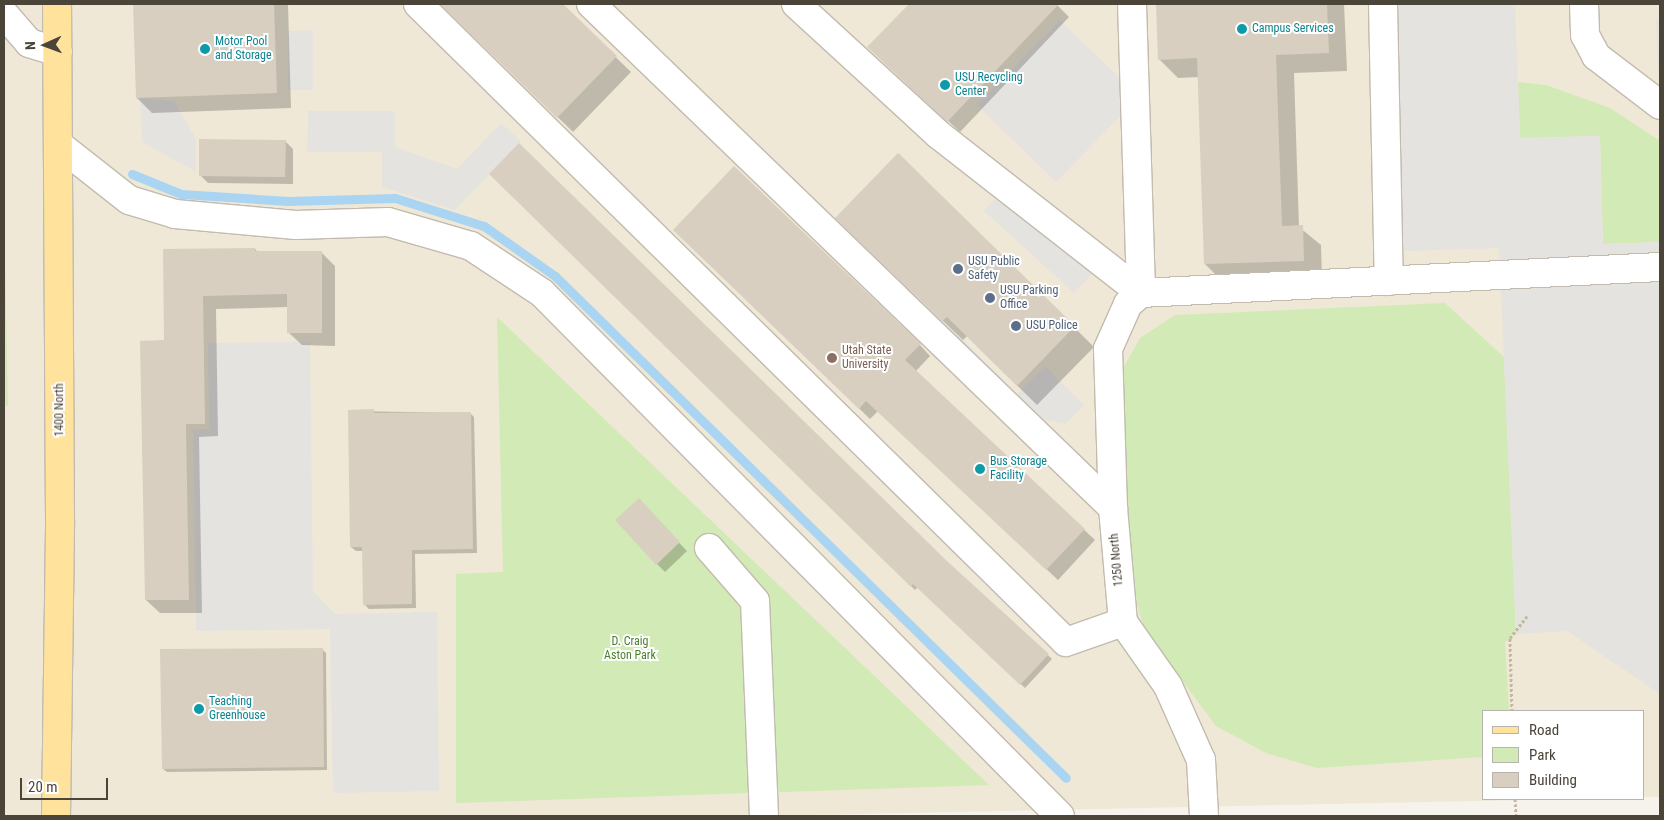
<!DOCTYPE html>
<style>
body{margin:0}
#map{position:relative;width:1664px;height:820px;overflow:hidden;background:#f6f3ec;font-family:"Roboto Condensed",sans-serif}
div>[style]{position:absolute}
.education>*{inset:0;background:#efe8d6}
.green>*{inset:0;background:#d2eab5}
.parking>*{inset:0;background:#e5e3e0}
.shadow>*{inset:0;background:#0003}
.stream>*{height:9px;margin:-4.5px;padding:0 4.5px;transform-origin:4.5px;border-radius:4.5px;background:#a9d4f2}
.building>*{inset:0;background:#d8cfc1}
.path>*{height:3px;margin-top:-1.5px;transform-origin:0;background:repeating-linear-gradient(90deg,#c4b79f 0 2.5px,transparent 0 5px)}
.roads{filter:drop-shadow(1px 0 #c2bbae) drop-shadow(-1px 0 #c2bbae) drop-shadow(0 1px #c2bbae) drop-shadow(0 -1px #c2bbae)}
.minor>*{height:28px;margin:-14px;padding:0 14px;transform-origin:14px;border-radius:14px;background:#fff}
.major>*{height:28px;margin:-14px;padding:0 14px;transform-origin:14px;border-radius:14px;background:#ffe39c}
.dots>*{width:14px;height:14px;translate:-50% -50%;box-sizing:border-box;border:2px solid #fff;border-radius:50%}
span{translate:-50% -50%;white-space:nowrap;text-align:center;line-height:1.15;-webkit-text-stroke:4px #fff;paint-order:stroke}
.culture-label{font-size:12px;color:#0d838f}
.left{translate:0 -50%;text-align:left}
.service-label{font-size:12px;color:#4e5e75}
.education-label{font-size:12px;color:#785e54}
.street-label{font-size:12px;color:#4b4439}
.park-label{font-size:12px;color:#4a7f2a}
.frame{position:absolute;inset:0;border:5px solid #4b4439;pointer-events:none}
.legend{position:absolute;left:1482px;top:710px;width:162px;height:90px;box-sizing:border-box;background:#fff;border:1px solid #b7b4b0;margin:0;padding:6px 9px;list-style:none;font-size:15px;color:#4b4439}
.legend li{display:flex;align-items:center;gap:10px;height:25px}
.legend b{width:25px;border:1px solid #b7b4b0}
.north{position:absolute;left:20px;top:20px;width:50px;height:50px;-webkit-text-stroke:4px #fff;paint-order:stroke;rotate:268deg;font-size:14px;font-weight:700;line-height:20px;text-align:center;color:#4b4439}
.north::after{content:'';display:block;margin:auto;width:18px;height:22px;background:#4b4439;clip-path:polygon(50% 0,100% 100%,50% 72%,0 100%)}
.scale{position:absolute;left:20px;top:778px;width:88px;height:22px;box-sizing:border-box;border:2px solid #4b4439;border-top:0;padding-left:6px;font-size:15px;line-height:18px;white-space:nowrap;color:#4b4439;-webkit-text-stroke:4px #fff;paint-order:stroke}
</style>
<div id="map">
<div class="education">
<div style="clip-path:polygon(4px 4px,1660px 4px,1660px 797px,1643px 797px,1643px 711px,1483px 711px,1483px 799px,1569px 799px,766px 816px,4px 816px)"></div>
</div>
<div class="green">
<div style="clip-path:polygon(1518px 82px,1546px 85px,1610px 108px,1660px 141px,1660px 242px,1603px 244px,1600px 136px,1520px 138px)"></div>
<div style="clip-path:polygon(4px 253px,5px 253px,8px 406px,4px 406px)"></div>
<div style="clip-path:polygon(1445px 303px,1504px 357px,1516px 634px,1505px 642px,1509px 711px,1483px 711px,1483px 757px,1317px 768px,1266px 753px,1216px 726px,1145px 631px,1132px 589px,1122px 370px,1140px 338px,1175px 315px)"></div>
<div style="clip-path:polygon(497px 317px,989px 785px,456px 803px,456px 574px,503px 572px)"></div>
</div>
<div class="parking">
<div style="clip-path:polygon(1370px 4px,1515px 4px,1520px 138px,1600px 136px,1603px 244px,1660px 242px,1660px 694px,1567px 631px,1516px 634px,1499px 248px,1378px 252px)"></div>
<div style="clip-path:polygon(1660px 19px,1660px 74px,1658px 74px,1656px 20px)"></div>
<div style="clip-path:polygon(1060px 20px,1139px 97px,1056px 182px,977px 105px)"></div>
<div style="clip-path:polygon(313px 30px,313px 90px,288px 90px,288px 31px)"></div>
<div style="clip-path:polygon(140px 98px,174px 101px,196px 139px,196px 172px,142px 142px)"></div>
<div style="clip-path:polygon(308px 111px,395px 111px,395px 147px,457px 169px,501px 123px,521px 141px,455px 210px,382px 187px,382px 152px,307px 152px)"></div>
<div style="clip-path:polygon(1002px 191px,1092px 274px,1074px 293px,984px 211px)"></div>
<div style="clip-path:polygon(840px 217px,1017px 394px,1045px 366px,1084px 405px,1065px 424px,1023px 415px,833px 224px)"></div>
<div style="clip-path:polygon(310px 342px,313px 591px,335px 614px,437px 612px,439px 791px,333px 793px,330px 629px,196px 631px,193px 429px,209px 429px,208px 343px)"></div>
</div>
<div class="shadow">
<div style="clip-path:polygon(134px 4px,288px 4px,291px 108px,152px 113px,137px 98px)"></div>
<div style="clip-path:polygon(442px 4px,561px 4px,631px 72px,573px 132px)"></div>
<div style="clip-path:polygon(910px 4px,1056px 4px,1069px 17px,960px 132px,869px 47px)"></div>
<div style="clip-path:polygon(1157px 4px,1344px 4px,1347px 71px,1294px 73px,1299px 227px,1321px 245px,1322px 279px,1223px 282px,1205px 264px,1199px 77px,1178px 78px,1159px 59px)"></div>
<div style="clip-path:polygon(285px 141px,293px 149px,293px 184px,208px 183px,200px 175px)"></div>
<div style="clip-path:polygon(899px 154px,1094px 347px,1037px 405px,967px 336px,963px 340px,856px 237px)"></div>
<div style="clip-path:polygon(490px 174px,947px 563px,1052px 659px,1025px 688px,918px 587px,915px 590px)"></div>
<div style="clip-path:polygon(685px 240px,920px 345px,930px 356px,916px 371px,1095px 540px,1058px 580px,878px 411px,870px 419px)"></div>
<div style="clip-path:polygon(255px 249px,258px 252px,322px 253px,335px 266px,335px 346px,302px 345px,288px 332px,289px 307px,216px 309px,218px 436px,199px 437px,202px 613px,160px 613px,146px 600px,165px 341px,164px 250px)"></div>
<div style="clip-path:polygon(349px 411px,470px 413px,474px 417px,477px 553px,415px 554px,416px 608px,369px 609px,364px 604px,363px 551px,356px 551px,351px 547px)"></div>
<div style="clip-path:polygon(646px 508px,687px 551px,665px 572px,657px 564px)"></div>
<div style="clip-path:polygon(322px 649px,326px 653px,327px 770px,167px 772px,163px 769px)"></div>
</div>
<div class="stream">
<div style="left:132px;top:174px;width:53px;rotate:22.2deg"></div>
<div style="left:181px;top:194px;width:107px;rotate:3.7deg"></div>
<div style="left:288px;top:201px;width:107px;rotate:-1.6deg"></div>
<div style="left:395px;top:198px;width:93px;rotate:17.5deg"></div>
<div style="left:484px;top:226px;width:87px;rotate:35.2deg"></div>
<div style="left:555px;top:276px;width:716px;rotate:44.49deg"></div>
</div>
<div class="building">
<div style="clip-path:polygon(133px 4px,274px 4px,277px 93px,136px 98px)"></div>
<div style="clip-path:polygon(440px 4px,563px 4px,617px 56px,557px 118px)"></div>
<div style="clip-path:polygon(909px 4px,1059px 4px,947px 122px,867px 47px)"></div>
<div style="clip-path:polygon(1156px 4px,1327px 4px,1329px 53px,1276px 55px,1282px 226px,1303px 225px,1304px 261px,1204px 264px,1197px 58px,1158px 60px)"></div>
<div style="clip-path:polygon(199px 139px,286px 140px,285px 177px,199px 176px)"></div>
<div style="clip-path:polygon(519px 143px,948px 562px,1049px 654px,1020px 685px,913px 584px,911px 587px,489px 174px)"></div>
<div style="clip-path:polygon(898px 153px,1075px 326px,1017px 386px,947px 317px,942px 321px,835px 218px)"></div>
<div style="clip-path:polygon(734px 166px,921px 344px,905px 360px,1085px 529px,1046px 570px,866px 401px,859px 409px,673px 230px)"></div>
<div style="clip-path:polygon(255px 248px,255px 251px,322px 251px,322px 333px,287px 333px,287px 294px,203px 296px,205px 424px,186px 424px,189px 600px,145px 600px,140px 341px,164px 340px,163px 249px)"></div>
<div style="clip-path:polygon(374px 409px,374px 413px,471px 412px,473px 549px,412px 550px,412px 604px,363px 605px,362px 547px,350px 547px,348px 410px)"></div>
<div style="clip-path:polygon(639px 498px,680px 542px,656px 565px,615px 520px)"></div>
<div style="clip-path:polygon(323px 648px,324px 767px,162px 769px,160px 649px)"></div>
</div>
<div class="path">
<div style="left:1512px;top:711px;width:73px;rotate:-91.6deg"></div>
<div style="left:1510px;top:638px;width:29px;rotate:-52deg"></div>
<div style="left:1515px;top:799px;width:17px;rotate:87deg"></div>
</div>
<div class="roads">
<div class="minor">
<div style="left:418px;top:4px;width:909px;rotate:44.55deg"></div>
<div style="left:1066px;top:642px;width:60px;rotate:-19.3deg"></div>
<div style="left:591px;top:4px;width:726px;rotate:43.99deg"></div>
<div style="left:796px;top:4px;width:194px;rotate:42.5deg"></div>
<div style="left:939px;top:135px;width:256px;rotate:38deg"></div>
<div style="left:1141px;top:293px;width:520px;rotate:-2.87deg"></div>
<div style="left:1132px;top:4px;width:289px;rotate:88.2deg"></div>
<div style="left:1383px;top:4px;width:277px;rotate:88.8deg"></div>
<div style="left:1584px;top:4px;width:31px;rotate:88deg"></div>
<div style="left:1585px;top:35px;width:24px;rotate:62deg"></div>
<div style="left:1596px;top:56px;width:81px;rotate:37.4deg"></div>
<div style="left:4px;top:14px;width:38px;rotate:49deg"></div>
<div style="left:29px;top:43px;width:30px;rotate:17deg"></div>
<div style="left:59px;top:145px;width:89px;rotate:38.2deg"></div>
<div style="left:129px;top:200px;width:48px;rotate:16.9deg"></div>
<div style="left:175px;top:214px;width:121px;rotate:5.2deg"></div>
<div style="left:296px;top:225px;width:92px;rotate:-1.9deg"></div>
<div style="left:388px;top:222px;width:86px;rotate:16.1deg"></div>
<div style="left:471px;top:246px;width:85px;rotate:33.5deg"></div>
<div style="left:542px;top:293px;width:736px;rotate:45.28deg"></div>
<div style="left:1141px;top:293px;width:17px;rotate:140deg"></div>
<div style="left:1128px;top:304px;width:49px;rotate:114deg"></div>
<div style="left:1108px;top:349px;width:159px;rotate:88.2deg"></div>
<div style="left:1113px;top:508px;width:114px;rotate:85deg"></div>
<div style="left:1123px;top:622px;width:78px;rotate:54.9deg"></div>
<div style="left:1168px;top:686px;width:81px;rotate:66deg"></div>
<div style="left:1201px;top:760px;width:56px;rotate:86.9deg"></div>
<div style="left:709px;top:548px;width:70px;rotate:49deg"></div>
<div style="left:755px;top:601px;width:215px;rotate:87.6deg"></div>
</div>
<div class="major">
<div style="left:56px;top:816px;width:296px;rotate:-89.2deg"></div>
<div style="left:60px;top:520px;width:516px;rotate:-90.33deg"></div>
</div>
</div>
<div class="dots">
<div style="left:1242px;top:29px;background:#0f9aa8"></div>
<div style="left:205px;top:49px;background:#0f9aa8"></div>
<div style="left:945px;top:85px;background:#0f9aa8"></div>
<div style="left:958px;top:269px;background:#5c6f8a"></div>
<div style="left:990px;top:298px;background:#5c6f8a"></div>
<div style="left:1016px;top:326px;background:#5c6f8a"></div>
<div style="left:832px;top:358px;background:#8d6e63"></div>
<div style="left:980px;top:469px;background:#0f9aa8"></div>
<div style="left:199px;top:709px;background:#0f9aa8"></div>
</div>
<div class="culture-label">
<span class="left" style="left:1252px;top:29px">Campus Services</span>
<span class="left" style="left:215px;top:49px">Motor Pool<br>and Storage</span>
<span class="left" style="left:955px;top:85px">USU Recycling<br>Center</span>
<span class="left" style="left:990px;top:469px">Bus Storage<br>Facility</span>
<span class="left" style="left:209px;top:709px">Teaching<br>Greenhouse</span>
</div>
<div class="service-label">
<span class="left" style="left:968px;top:269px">USU Public<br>Safety</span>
<span class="left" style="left:1000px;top:298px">USU Parking<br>Office</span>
<span class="left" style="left:1026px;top:326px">USU Police</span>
</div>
<div class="education-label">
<span class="left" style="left:842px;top:358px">Utah State<br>University</span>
</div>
<div class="street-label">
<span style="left:60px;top:410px;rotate:-90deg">1400 North</span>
<span style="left:1117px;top:560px;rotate:-95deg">1250 North</span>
</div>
<div class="park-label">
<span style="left:630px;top:649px">D. Craig<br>Aston Park</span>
</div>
<div class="frame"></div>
<ul class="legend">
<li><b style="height:6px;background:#ffe39c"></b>Road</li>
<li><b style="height:14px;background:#d2eab5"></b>Park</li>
<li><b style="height:14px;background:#d8cfc1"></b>Building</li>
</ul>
<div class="north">N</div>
<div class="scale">20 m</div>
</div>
